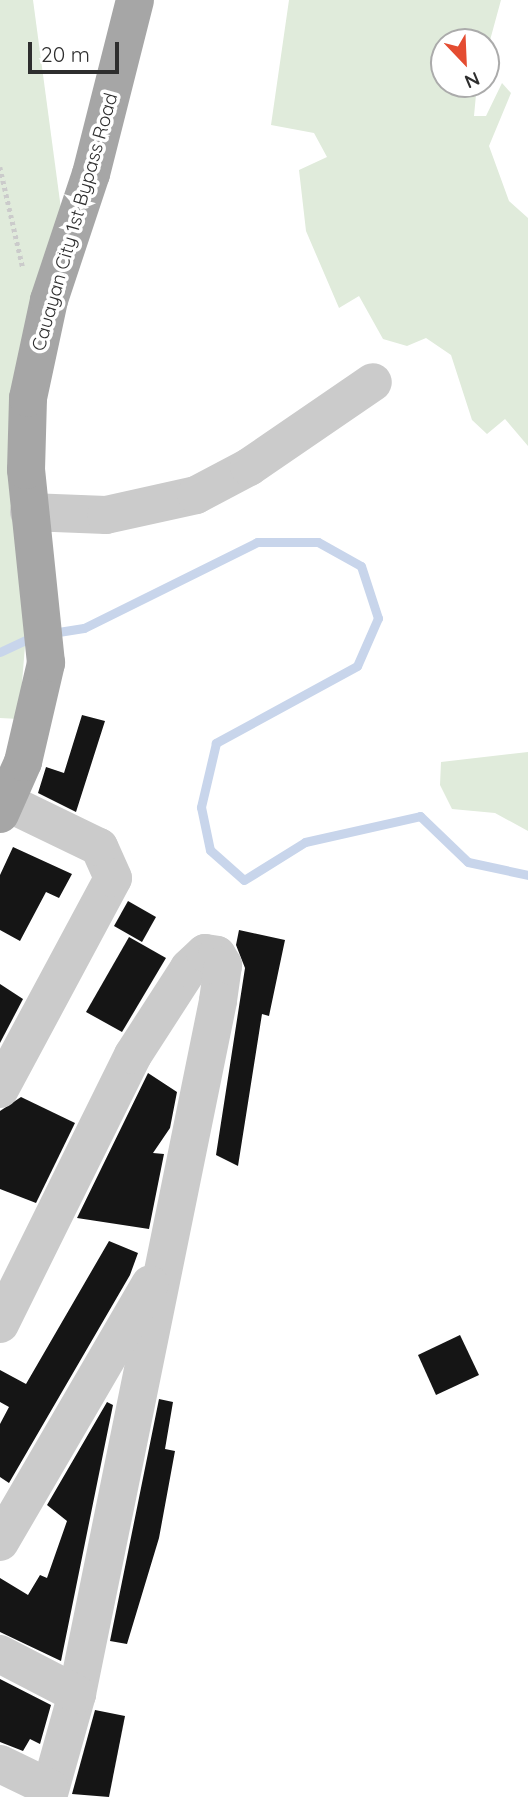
<!DOCTYPE html>
<style>
body{margin:0}
#map{position:relative;width:528px;height:1797px;overflow:hidden;background:#fff;font-family:Quicksand,sans-serif}
div>[style]{position:absolute}
.green>*{inset:0;background:#e0ebdb}
.stream>*{height:9px;margin:-4.5px;padding:0 4.5px;transform-origin:4.5px;border-radius:4.5px;background:#c8d5eb}
.building>*{inset:0;background:#151515}
.path>*{height:4.5px;margin-top:-2.25px;transform-origin:0;background:repeating-linear-gradient(90deg,#cbcbcb 0 3.5px,transparent 0 7px)}
.minor>*{height:38px;margin:-19px;padding:0 19px;transform-origin:19px;border-radius:19px;background:#cbcbcb}
.major>*{height:38px;margin:-19px;padding:0 19px;transform-origin:19px;border-radius:19px;background:#a6a6a6}
span{translate:-50% -50%;white-space:nowrap;text-align:center;line-height:1.15;-webkit-text-stroke:7px #fff;paint-order:stroke}
.street-label{font-size:19px;color:#2e2e2e}
.north{position:absolute;left:430px;top:28px;width:70px;height:70px;box-sizing:border-box;background:#fff;border:2px solid #ababab;border-radius:50%;rotate:157deg;font-size:19px;font-weight:700;line-height:28px;text-align:center;color:#2e2e2e}
.north::after{content:'';display:block;margin:auto;width:24px;height:32px;background:#e44c31;clip-path:polygon(50% 0,100% 100%,50% 72%,0 100%)}
.scale{position:absolute;left:28px;top:42px;width:91px;height:32px;box-sizing:border-box;border:4px solid #2e2e2e;border-top:0;padding-left:9px;font-size:21px;line-height:24px;white-space:nowrap;color:#2e2e2e;-webkit-text-stroke:5px #fff;paint-order:stroke}
</style>
<div id="map">
<div class="green">
<div style="clip-path:polygon(0 0,33px 0,61px 209px,19px 719px,0 718px)"></div>
<div style="clip-path:polygon(289px 0,501px 0,486px 55px,486px 42px,444px 42px,444px 84px,477px 84px,474px 116px,486px 116px,502px 83px,511px 93px,489px 146px,509px 201px,528px 218px,528px 446px,505px 419px,487px 434px,472px 420px,451px 355px,426px 338px,407px 346px,383px 339px,359px 296px,339px 308px,306px 231px,299px 170px,327px 157px,314px 133px,271px 125px)"></div>
<div style="clip-path:polygon(528px 752px,528px 831px,495px 813px,452px 809px,440px 785px,441px 762px)"></div>
</div>
<div class="stream">
<div style="left:52px;top:633px;width:32px;rotate:-9deg"></div>
<div style="left:84px;top:628px;width:193px;rotate:-26.4deg"></div>
<div style="left:257px;top:542px;width:61px"></div>
<div style="left:318px;top:542px;width:49px;rotate:29.2deg"></div>
<div style="left:361px;top:566px;width:55px;rotate:71.9deg"></div>
<div style="left:378px;top:618px;width:52px;rotate:113.6deg"></div>
<div style="left:357px;top:666px;width:161px;rotate:151.4deg"></div>
<div style="left:216px;top:743px;width:66px;rotate:103.2deg"></div>
<div style="left:201px;top:807px;width:44px;rotate:78.2deg"></div>
<div style="left:210px;top:850px;width:45px;rotate:41.4deg"></div>
<div style="left:244px;top:880px;width:72px;rotate:-31.9deg"></div>
<div style="left:305px;top:842px;width:118px;rotate:-12.7deg"></div>
<div style="left:420px;top:816px;width:66px;rotate:43.8deg"></div>
<div style="left:468px;top:862px;width:61px;rotate:12.2deg"></div>
<div style="left:0;top:652px;width:38px;rotate:-25deg"></div>
</div>
<div class="building">
<div style="clip-path:polygon(82px 715px,105px 721px,76px 812px,38px 793px,46px 767px,64px 773px)"></div>
<div style="clip-path:polygon(13px 847px,72px 874px,59px 898px,46px 892px,20px 941px,0 930px,0 875px)"></div>
<div style="clip-path:polygon(128px 901px,156px 917px,142px 942px,114px 926px)"></div>
<div style="clip-path:polygon(239px 930px,285px 940px,269px 1016px,262px 1014px,238px 1166px,216px 1155px,245px 968px,236px 945px)"></div>
<div style="clip-path:polygon(129px 937px,166px 958px,122px 1032px,86px 1012px)"></div>
<div style="clip-path:polygon(0 984px,23px 999px,0 1043px)"></div>
<div style="clip-path:polygon(148px 1073px,177px 1092px,170px 1128px,153px 1153px,164px 1154px,149px 1229px,77px 1218px)"></div>
<div style="clip-path:polygon(21px 1097px,75px 1123px,36px 1203px,0 1189px,0 1111px)"></div>
<div style="clip-path:polygon(109px 1241px,138px 1253px,130px 1275px,9px 1483px,0 1477px,0 1424px,9px 1407px,0 1402px,0 1370px,26px 1384px)"></div>
<div style="clip-path:polygon(460px 1335px,479px 1375px,436px 1395px,418px 1355px)"></div>
<div style="clip-path:polygon(159px 1399px,173px 1402px,165px 1449px,175px 1451px,159px 1538px,127px 1644px,110px 1641px)"></div>
<div style="clip-path:polygon(107px 1402px,113px 1405px,61px 1661px,0 1632px,0 1578px,28px 1595px,40px 1575px,47px 1578px,67px 1521px,47px 1505px)"></div>
<div style="clip-path:polygon(0 1679px,51px 1705px,40px 1744px,30px 1739px,23px 1751px,0 1742px)"></div>
<div style="clip-path:polygon(95px 1710px,125px 1716px,109px 1797px,72px 1794px)"></div>
</div>
<div class="path">
<div style="left:0;top:167px;width:104px;rotate:77.2deg"></div>
</div>
<div class="minor">
<div style="left:29px;top:512px;width:77px;rotate:2.2deg"></div>
<div style="left:106px;top:515px;width:92px;rotate:-12.5deg"></div>
<div style="left:196px;top:495px;width:60px;rotate:-27.8deg"></div>
<div style="left:249px;top:467px;width:150px;rotate:-34.4deg"></div>
<div style="left:0;top:1089px;width:239px;rotate:-61.8deg"></div>
<div style="left:113px;top:878px;width:34px;rotate:-114deg"></div>
<div style="left:99px;top:847px;width:103px;rotate:-154.2deg"></div>
<div style="left:0;top:1324px;width:300px;rotate:-63.7deg"></div>
<div style="left:133px;top:1055px;width:103px;rotate:-57.2deg"></div>
<div style="left:189px;top:968px;width:22px;rotate:-43deg"></div>
<div style="left:205px;top:953px;width:12px;rotate:9deg"></div>
<div style="left:217px;top:955px;width:12px;rotate:59deg"></div>
<div style="left:223px;top:965px;width:36px;rotate:98deg"></div>
<div style="left:218px;top:1001px;width:707px;rotate:101.5deg"></div>
<div style="left:77px;top:1694px;width:107px;rotate:105.7deg"></div>
<div style="left:0;top:1542px;width:298px;rotate:-59.8deg"></div>
<div style="left:0;top:1654px;width:87px;rotate:27.5deg"></div>
<div style="left:0;top:1764px;width:55px;rotate:25.6deg"></div>
</div>
<div class="major">
<div style="left:0;top:814px;width:57px;rotate:-66.1deg"></div>
<div style="left:23px;top:762px;width:102px;rotate:-76.9deg"></div>
<div style="left:46px;top:663px;width:194px;rotate:-95.9deg"></div>
<div style="left:26px;top:470px;width:72px;rotate:-88.4deg"></div>
<div style="left:28px;top:398px;width:100px;rotate:-77.9deg"></div>
<div style="left:49px;top:300px;width:133px;rotate:-71.6deg"></div>
<div style="left:91px;top:174px;width:179px;rotate:-75.8deg"></div>
</div>
<div class="street-label">
<span style="left:75px;top:222px;rotate:-74deg">Cauayan City 1st Bypass Road</span>
</div>
<div class="north">N</div>
<div class="scale">20 m</div>
</div>
